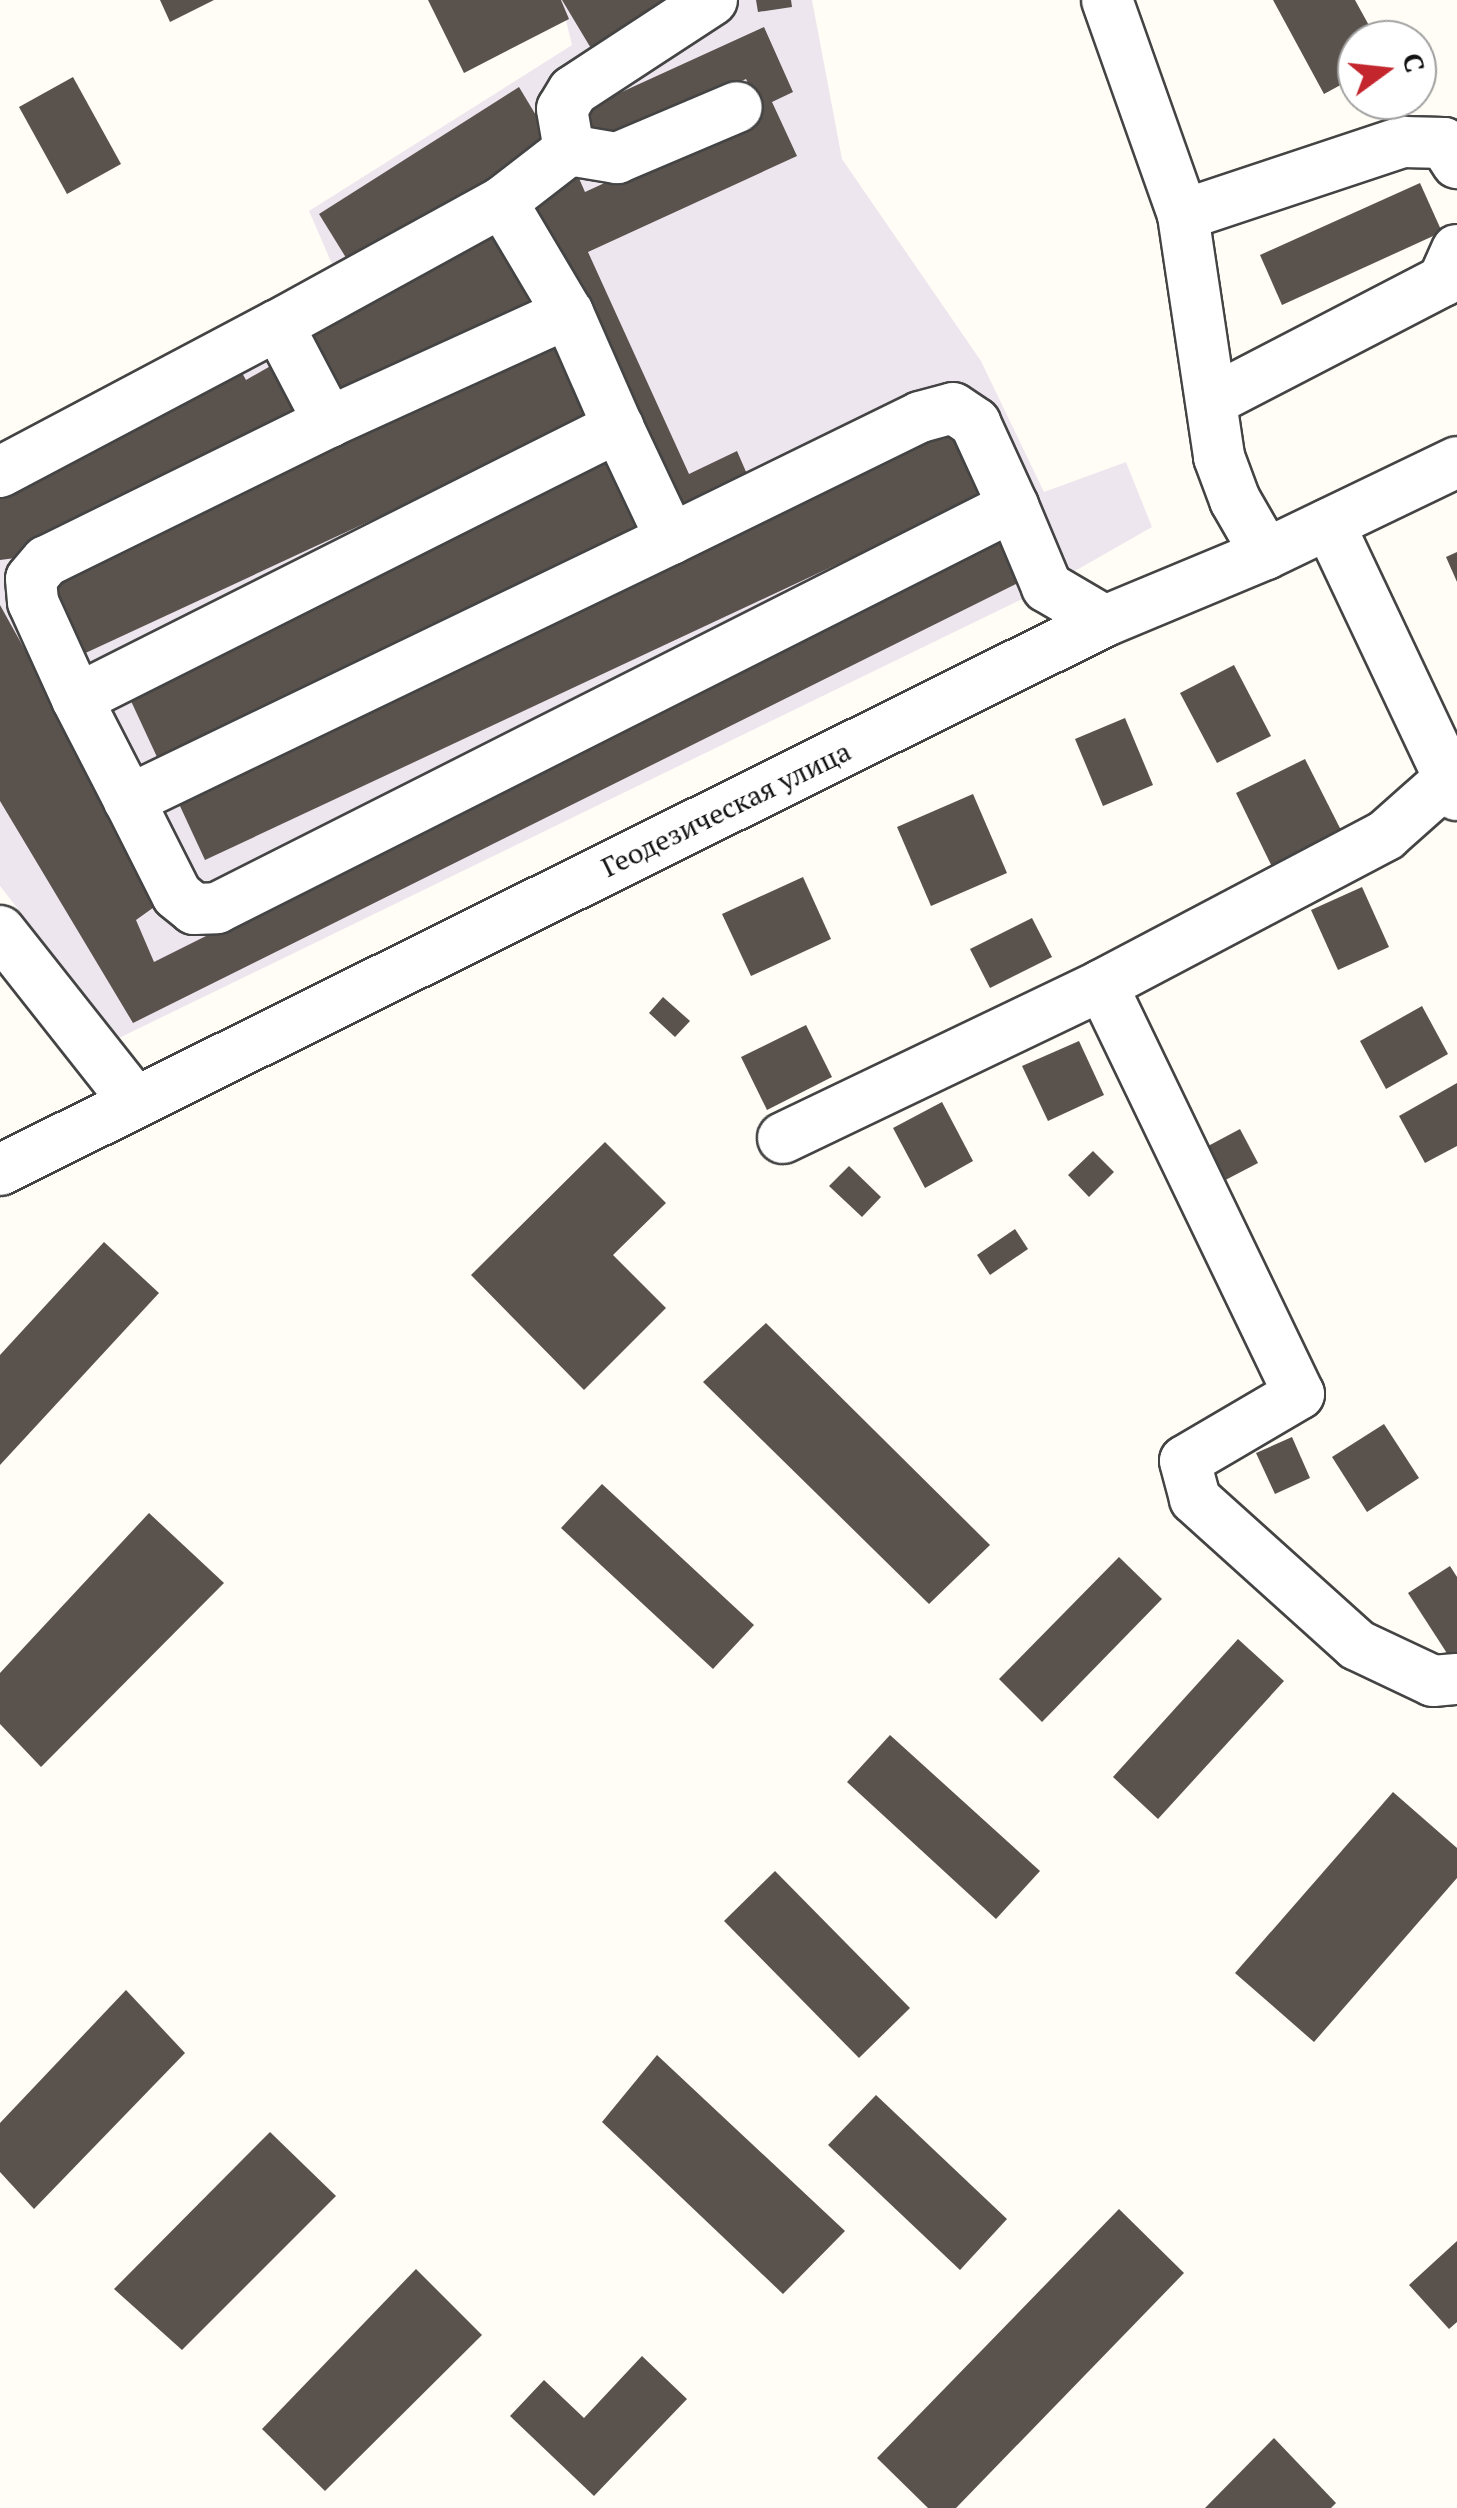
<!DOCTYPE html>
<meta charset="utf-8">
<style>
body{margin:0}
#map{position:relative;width:1457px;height:2508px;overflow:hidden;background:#fffdf5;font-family:"PT Serif",serif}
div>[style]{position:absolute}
.industrial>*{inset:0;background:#eee6ef}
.building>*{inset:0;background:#5a524d}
.roads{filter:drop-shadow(2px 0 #444) drop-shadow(-2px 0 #444) drop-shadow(0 2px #444) drop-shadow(0 -2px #444)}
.minor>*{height:50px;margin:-25px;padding:0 25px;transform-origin:25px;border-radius:25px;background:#fff}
span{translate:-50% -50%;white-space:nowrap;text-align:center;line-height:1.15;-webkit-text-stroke:10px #fff;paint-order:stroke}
.street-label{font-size:28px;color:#111}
.north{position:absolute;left:1337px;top:20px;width:100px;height:100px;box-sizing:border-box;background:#fff;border:2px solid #a0a0a0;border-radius:50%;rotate:75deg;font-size:28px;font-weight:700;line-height:40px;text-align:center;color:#111}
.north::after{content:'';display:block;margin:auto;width:35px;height:45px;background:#c4262e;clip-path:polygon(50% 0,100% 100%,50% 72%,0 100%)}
</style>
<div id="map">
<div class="industrial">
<div style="clip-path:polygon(561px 0,812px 0,842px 159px,981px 361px,1044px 492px,1126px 462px,1152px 527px,1047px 587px,119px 1038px,0 886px,0 445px,339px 280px,309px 211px,572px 45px)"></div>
</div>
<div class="building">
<div style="clip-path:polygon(160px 0,214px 0,170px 22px)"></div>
<div style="clip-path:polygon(428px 0,561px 0,569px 19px,464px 73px)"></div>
<div style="clip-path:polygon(562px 0,687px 0,595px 55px)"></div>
<div style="clip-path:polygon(756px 0,791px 0,792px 7px,758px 12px)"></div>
<div style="clip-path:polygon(1273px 0,1355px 0,1377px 40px,1357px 40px,1357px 76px,1324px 94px)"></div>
<div style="clip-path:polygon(764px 27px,793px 92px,772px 102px,797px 156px,588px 252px,689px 474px,737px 451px,750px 481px,669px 518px,520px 192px,574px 167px,585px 192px,761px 111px,746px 79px,586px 153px,569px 116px)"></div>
<div style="clip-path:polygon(73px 77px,121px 164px,67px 194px,19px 107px)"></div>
<div style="clip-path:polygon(519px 87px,549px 137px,527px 170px,353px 269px,319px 214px)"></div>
<div style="clip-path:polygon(1420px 183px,1442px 232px,1282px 305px,1260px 255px)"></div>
<div style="clip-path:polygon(496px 226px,534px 301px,337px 400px,300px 325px)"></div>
<div style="clip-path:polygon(556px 343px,592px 418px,79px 656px,44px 580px)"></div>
<div style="clip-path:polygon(236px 362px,246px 380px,274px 364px,299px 415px,23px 557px,0 560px,0 486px)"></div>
<div style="clip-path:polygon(951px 426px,983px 496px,205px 860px,173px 791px)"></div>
<div style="clip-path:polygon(605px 462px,638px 533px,157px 757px,124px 686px)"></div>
<div style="clip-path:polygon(1004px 537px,1024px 580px,133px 1023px,0 801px,0 605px,164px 900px,136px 920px,154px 962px)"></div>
<div style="clip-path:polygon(1457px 552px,1457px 582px,1446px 557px)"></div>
<div style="clip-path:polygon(1234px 665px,1271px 736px,1217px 763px,1180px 693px)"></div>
<div style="clip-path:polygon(1125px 718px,1153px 785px,1103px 806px,1075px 739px)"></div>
<div style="clip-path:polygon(1305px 759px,1346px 840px,1276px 875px,1236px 793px)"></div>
<div style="clip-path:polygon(973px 794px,1007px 873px,931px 906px,897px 827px)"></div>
<div style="clip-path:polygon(803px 877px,831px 939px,751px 976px,722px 914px)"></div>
<div style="clip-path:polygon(1362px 887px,1389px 947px,1338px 970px,1311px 910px)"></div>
<div style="clip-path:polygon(1032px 918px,1052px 957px,990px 988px,970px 949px)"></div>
<div style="clip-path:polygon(663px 997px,690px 1021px,675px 1037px,649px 1013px)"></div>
<div style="clip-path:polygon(1422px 1006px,1448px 1054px,1386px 1089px,1360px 1041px)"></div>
<div style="clip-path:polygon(806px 1025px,832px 1077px,767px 1110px,741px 1057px)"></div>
<div style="clip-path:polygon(1079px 1041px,1104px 1095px,1048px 1121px,1022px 1066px)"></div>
<div style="clip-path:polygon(1457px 1083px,1457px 1146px,1425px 1163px,1399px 1116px)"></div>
<div style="clip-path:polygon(942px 1102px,973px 1161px,925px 1188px,893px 1128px)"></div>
<div style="clip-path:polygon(1240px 1129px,1258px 1163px,1212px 1187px,1195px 1153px)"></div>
<div style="clip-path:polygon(605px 1142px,666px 1203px,613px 1255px,666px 1308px,584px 1390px,471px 1275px)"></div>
<div style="clip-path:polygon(1093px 1151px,1114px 1172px,1089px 1197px,1068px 1175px)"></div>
<div style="clip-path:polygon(849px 1166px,881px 1197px,862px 1217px,829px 1186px)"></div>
<div style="clip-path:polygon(1015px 1229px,1028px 1249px,990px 1275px,977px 1255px)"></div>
<div style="clip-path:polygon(104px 1242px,159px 1293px,0 1465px,0 1355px)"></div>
<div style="clip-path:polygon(766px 1323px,990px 1545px,929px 1604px,703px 1382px)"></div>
<div style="clip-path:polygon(1384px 1424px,1419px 1478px,1367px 1512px,1332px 1457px)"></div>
<div style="clip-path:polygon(1292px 1437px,1310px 1478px,1275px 1494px,1256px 1453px)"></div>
<div style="clip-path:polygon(602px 1484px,754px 1625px,713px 1669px,561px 1528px)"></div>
<div style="clip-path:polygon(149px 1513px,224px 1583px,41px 1767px,0 1724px,0 1673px)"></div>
<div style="clip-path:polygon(1119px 1557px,1162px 1599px,1042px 1722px,999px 1679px)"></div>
<div style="clip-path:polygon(1450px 1566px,1457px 1577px,1457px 1658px,1452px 1661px,1408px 1593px)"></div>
<div style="clip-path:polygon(1238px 1639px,1284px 1681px,1158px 1819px,1113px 1777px)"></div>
<div style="clip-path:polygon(890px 1735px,1040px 1871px,996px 1919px,847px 1782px)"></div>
<div style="clip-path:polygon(1393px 1792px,1457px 1848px,1457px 1878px,1314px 2042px,1235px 1973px)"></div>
<div style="clip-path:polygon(775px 1871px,910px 2008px,859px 2058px,724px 1921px)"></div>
<div style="clip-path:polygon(126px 1990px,185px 2053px,34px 2209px,0 2172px,0 2123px)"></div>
<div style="clip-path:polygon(657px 2055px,845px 2231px,783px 2294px,602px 2122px)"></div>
<div style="clip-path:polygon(876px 2095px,1007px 2219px,960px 2270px,828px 2145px)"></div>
<div style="clip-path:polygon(270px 2132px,336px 2196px,182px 2350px,114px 2289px)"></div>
<div style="clip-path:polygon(1119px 2209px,1184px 2273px,956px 2508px,928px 2508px,877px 2458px)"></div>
<div style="clip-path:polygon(1457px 2241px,1457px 2322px,1449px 2329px,1409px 2285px)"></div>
<div style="clip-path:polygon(416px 2269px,482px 2335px,325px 2491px,262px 2429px)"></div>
<div style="clip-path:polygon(642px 2356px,687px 2399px,594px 2496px,510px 2416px,544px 2380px,584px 2418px)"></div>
<div style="clip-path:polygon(1274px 2438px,1336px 2503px,1331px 2508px,1205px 2508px)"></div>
</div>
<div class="roads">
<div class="minor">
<div style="left:712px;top:0;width:166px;rotate:146.8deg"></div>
<div style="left:573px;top:91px;width:21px;rotate:121deg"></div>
<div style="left:562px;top:109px;width:42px;rotate:80.3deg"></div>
<div style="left:569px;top:150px;width:85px;rotate:142.2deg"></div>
<div style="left:502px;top:202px;width:129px;rotate:59.3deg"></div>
<div style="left:568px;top:313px;width:263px;rotate:155.5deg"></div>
<div style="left:329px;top:422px;width:315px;rotate:153.8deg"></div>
<div style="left:46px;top:561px;width:23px;rotate:130deg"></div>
<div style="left:31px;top:579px;width:23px;rotate:85deg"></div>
<div style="left:33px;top:602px;width:107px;rotate:65.6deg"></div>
<div style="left:77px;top:699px;width:606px;rotate:-26.69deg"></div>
<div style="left:618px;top:427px;width:124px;rotate:64.7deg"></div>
<div style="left:671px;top:539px;width:602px;rotate:154.29deg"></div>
<div style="left:129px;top:800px;width:106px;rotate:63.2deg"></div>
<div style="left:177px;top:895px;width:22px;rotate:39deg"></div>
<div style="left:194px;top:909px;width:23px;rotate:-2deg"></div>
<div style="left:217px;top:908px;width:892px;rotate:-26.79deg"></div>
<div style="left:1013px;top:506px;width:88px;rotate:67.2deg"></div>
<div style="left:1047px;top:587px;width:67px;rotate:30.4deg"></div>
<div style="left:1107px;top:0;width:228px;rotate:70.5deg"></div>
<div style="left:1183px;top:215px;width:245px;rotate:81.5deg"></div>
<div style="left:1219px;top:457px;width:46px;rotate:69.6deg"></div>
<div style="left:1235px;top:500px;width:62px;rotate:60.1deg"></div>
<div style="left:569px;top:150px;width:49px;rotate:9.5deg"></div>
<div style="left:617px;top:158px;width:130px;rotate:-23deg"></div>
<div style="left:1183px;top:215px;width:232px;rotate:-18.4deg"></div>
<div style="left:1403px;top:142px;width:41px;rotate:1.4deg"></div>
<div style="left:1444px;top:143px;width:24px;rotate:57deg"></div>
<div style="left:568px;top:313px;width:124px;rotate:66.3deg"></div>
<div style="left:278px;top:325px;width:256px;rotate:-28.8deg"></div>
<div style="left:1213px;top:400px;width:259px;rotate:-27.4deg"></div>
<div style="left:1443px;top:281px;width:34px;rotate:-66deg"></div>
<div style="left:0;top:472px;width:314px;rotate:-27.9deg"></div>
<div style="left:278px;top:325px;width:110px;rotate:62.3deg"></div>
<div style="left:1329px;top:524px;width:300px;rotate:64.7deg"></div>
<div style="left:671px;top:539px;width:277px;rotate:-26.1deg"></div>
<div style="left:920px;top:417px;width:34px;rotate:-15deg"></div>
<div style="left:953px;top:408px;width:27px;rotate:34deg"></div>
<div style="left:975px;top:423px;width:91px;rotate:65.4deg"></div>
<div style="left:77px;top:699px;width:114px;rotate:62.8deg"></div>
<div style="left:0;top:931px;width:218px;rotate:51.7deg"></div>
<div style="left:1102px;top:985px;width:454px;rotate:64.3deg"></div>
<div style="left:1299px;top:1394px;width:132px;rotate:149.6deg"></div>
<div style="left:1185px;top:1461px;width:39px;rotate:75deg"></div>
<div style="left:1195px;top:1499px;width:218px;rotate:42deg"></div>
<div style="left:1357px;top:1645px;width:84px;rotate:25.3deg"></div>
<div style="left:1433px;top:1681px;width:24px;rotate:-5deg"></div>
<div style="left:783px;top:1138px;width:354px;rotate:-25.6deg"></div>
<div style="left:1102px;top:985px;width:321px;rotate:-27.8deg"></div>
<div style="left:1386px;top:835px;width:95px;rotate:-41.6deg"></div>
<div style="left:0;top:1170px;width:1234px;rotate:-26.42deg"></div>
<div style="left:1105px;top:621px;width:174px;rotate:-22.6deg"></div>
<div style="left:1266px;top:554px;width:212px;rotate:-25.7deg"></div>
</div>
</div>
<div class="street-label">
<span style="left:726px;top:809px;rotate:-26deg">Геодезическая улица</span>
</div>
<div class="north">С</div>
</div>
